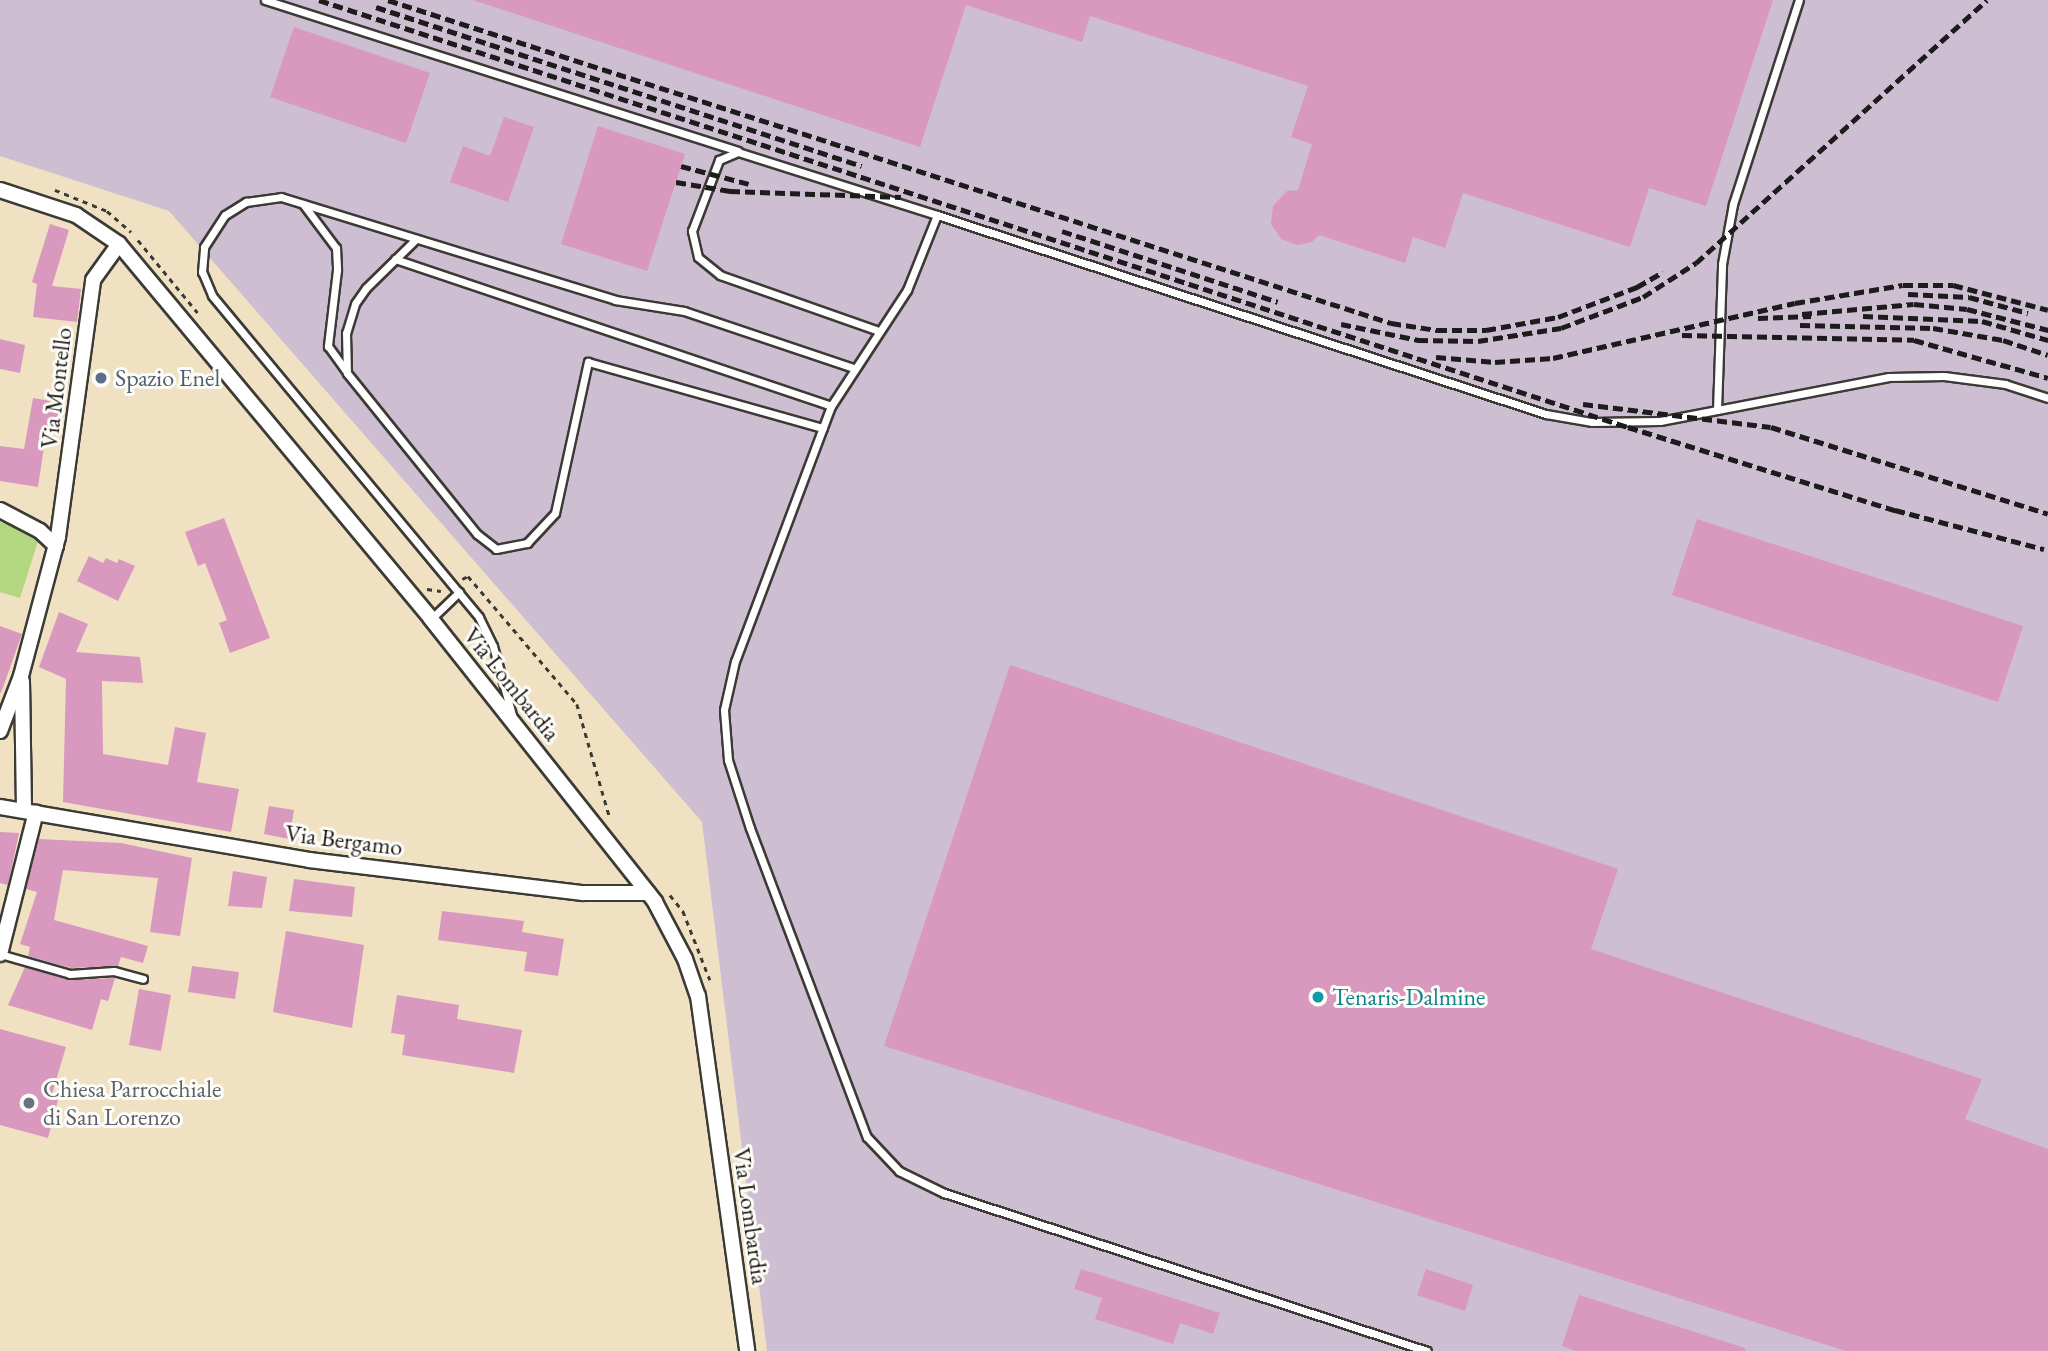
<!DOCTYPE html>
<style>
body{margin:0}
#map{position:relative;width:2048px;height:1351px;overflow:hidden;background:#f0e1c3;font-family:"EB Garamond",serif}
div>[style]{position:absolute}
.industrial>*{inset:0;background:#cebed1}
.green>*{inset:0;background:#b3d780}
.building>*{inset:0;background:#d998bd}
.path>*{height:2.5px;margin-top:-1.25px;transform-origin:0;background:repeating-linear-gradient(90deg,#3c3a35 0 5px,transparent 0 10px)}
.roads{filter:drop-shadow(2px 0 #3c3a35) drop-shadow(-2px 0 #3c3a35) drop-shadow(0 2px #3c3a35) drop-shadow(0 -2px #3c3a35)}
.service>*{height:7px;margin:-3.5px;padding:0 3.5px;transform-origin:3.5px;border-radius:3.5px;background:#fff}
.minor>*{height:14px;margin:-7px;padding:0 7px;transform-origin:7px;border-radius:7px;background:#fff}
.rail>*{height:5px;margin-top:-2.5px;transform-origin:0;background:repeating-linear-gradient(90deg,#1c1c1c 0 10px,transparent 0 15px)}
.dots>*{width:19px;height:19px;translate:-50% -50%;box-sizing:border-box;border:4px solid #fdfcf7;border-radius:50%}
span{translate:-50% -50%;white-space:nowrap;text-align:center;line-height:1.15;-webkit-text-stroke:6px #fdfcf7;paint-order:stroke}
.service-label{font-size:24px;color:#4e5e75}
.left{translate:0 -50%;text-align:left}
.street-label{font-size:24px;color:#1c1c1c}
.culture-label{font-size:24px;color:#0d838f}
.worship-label{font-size:24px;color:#5b616d}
</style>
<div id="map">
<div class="industrial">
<div style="clip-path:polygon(0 0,2048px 0,2048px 1351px,767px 1351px,702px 822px,169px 211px,0 156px)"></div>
</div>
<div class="green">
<div style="clip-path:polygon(0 522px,40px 535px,20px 598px,0 592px)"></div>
</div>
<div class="building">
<div style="clip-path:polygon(473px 0,1773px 0,1706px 206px,1649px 188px,1630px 247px,1463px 193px,1445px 248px,1413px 237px,1405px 263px,1319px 235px,1312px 242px,1297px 245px,1281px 239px,1271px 224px,1273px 206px,1287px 191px,1298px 190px,1312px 144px,1291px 137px,1308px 86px,1090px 16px,1082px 42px,966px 5px,920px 147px)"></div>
<div style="clip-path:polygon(294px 27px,430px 73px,406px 143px,270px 97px)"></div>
<div style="clip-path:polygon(504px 117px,534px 127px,508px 202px,450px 182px,463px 146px,490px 156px)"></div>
<div style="clip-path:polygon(598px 126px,685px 154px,647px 271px,561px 244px)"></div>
<div style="clip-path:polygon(50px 224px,69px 230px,52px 286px,81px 289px,77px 322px,33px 317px,37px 284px,32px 282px)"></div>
<div style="clip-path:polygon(0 339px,25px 345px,20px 373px,0 369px)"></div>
<div style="clip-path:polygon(33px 398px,62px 403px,58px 426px,50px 424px,46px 433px,38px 487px,0 481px,0 446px,24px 449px)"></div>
<div style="clip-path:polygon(224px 518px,270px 638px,230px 653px,219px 623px,227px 620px,205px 563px,198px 566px,185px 532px)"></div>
<div style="clip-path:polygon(1697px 519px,2023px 626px,1998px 702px,1672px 595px)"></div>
<div style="clip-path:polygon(89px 556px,103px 563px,106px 558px,117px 563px,119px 559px,135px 566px,118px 601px,77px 581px)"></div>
<div style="clip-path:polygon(59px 612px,88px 624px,76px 652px,140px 657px,143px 683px,102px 681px,103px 754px,168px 765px,175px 727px,206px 733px,197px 782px,239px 789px,231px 832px,63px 802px,66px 679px,39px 667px)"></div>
<div style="clip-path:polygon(0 626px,22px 634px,1px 693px,0 692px)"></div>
<div style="clip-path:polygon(1010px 665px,1618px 869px,1591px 949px,1982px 1079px,1965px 1119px,2048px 1149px,2048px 1351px,1846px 1351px,884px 1046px)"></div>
<div style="clip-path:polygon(269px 806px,294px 810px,289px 839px,264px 834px)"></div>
<div style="clip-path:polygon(0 832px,19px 833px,8px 885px,0 883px)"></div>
<div style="clip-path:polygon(39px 839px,121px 843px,192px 858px,180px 936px,150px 932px,158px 878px,63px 870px,54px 920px,148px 946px,143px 963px,121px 957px,118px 966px,71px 968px,28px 956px,30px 947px,20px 944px,37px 892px,26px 889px)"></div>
<div style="clip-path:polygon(233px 871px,267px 877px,262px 908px,228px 906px)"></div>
<div style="clip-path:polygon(294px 879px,355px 887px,352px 917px,289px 911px)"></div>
<div style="clip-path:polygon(442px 911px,524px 921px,522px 932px,564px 939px,558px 976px,524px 971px,527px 952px,438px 940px)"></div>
<div style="clip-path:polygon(286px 931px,364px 945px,352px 1028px,273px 1012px)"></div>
<div style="clip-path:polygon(192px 966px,239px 972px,235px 999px,188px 992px)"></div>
<div style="clip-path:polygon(25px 967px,69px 980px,115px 978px,108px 1001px,101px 999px,92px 1030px,8px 1005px)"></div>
<div style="clip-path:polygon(139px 989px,171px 995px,161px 1051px,129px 1045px)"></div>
<div style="clip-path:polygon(397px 995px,459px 1005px,457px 1019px,522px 1030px,514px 1073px,402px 1055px,405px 1035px,391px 1033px)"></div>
<div style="clip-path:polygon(0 1029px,66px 1047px,52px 1094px,59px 1096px,48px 1138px,0 1125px)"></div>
<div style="clip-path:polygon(1081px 1269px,1220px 1313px,1213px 1334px,1180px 1323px,1173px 1344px,1095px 1319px,1102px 1298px,1074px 1289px)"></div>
<div style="clip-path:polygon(1426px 1269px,1473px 1285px,1465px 1311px,1417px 1295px)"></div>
<div style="clip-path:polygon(1579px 1295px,1745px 1348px,1745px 1351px,1576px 1351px,1562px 1346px)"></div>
</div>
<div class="path">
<div style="left:55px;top:190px;width:56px;rotate:22deg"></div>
<div style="left:107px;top:211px;width:32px;rotate:41deg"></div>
<div style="left:138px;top:240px;width:94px;rotate:50.6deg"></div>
<div style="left:462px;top:579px;width:7px;rotate:-27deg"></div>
<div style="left:468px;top:576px;width:168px;rotate:49.6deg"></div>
<div style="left:577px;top:704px;width:119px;rotate:73.9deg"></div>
<div style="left:427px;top:589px;width:14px;rotate:8deg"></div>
<div style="left:670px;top:895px;width:21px;rotate:51deg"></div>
<div style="left:683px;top:911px;width:74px;rotate:68.6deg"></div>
</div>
<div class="roads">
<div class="service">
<div style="left:265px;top:0;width:496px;rotate:17.7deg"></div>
<div style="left:303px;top:204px;width:55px;rotate:53.1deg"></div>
<div style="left:336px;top:248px;width:22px;rotate:87deg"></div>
<div style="left:337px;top:270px;width:77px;rotate:96.8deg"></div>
<div style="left:328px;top:346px;width:31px;rotate:54deg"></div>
<div style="left:937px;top:215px;width:641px;rotate:18.1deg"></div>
<div style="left:1546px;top:414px;width:47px;rotate:9.9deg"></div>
<div style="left:1592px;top:422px;width:68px;rotate:-0.8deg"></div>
<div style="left:1660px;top:421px;width:233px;rotate:-10.9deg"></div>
<div style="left:1889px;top:377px;width:55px;rotate:-1deg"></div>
<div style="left:1944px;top:376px;width:62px;rotate:7.5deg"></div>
<div style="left:2005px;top:384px;width:45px;rotate:18deg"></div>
<div style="left:416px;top:239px;width:70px;rotate:135.6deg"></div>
<div style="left:366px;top:288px;width:19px;rotate:125deg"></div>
<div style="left:355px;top:304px;width:30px;rotate:107deg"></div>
<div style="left:346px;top:333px;width:40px;rotate:88.6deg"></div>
<div style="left:347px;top:373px;width:207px;rotate:51.1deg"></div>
<div style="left:477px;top:534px;width:24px;rotate:38deg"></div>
<div style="left:496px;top:549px;width:32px;rotate:-11deg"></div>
<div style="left:527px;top:543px;width:41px;rotate:-47deg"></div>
<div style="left:555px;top:513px;width:155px;rotate:-77.7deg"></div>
<div style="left:588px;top:362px;width:244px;rotate:15.7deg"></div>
<div style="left:395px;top:259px;width:460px;rotate:18.6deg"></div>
<div style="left:876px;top:330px;width:165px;rotate:-160.6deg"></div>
<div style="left:720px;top:275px;width:28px;rotate:-141deg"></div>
<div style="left:698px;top:257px;width:27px;rotate:-103deg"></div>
<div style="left:692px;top:231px;width:76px;rotate:-69.2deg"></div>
<div style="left:719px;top:160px;width:21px;rotate:-23deg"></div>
<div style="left:738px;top:152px;width:209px;rotate:17.6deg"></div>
<div style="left:937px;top:215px;width:81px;rotate:111.8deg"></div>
<div style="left:907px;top:290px;width:139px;rotate:123.2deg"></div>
<div style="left:831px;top:406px;width:272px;rotate:110.6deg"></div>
<div style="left:735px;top:661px;width:50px;rotate:102.7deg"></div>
<div style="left:724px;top:710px;width:50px;rotate:85.4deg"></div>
<div style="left:728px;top:760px;width:71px;rotate:72.1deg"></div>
<div style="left:750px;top:828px;width:330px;rotate:69.3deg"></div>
<div style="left:867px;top:1137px;width:47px;rotate:46.7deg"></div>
<div style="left:899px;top:1171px;width:50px;rotate:26.1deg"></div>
<div style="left:944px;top:1193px;width:508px;rotate:18.11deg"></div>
<div style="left:1717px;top:410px;width:146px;rotate:-88deg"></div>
<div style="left:1722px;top:264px;width:61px;rotate:-79.6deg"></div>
<div style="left:1733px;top:204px;width:214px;rotate:-72.1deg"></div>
<div style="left:431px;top:619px;width:39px;rotate:-44deg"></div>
<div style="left:512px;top:715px;width:72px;rotate:-105.4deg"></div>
<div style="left:493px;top:646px;width:32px;rotate:-116deg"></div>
<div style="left:479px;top:617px;width:418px;rotate:-129.7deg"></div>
<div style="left:212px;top:295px;width:25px;rotate:-113deg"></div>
<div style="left:202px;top:272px;width:25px;rotate:-85deg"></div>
<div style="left:204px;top:247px;width:38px;rotate:-57deg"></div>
<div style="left:225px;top:215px;width:25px;rotate:-32deg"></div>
<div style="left:246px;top:202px;width:35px;rotate:-8deg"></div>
<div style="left:281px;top:197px;width:350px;rotate:17.1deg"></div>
<div style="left:615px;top:300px;width:70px;rotate:9.1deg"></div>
<div style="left:684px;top:311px;width:178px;rotate:18.6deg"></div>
<div style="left:0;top:954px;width:73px;rotate:15.9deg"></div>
<div style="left:70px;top:974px;width:44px;rotate:-3.9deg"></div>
<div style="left:114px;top:971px;width:30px;rotate:15deg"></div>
</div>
<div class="minor">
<div style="left:0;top:190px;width:80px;rotate:18.2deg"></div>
<div style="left:76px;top:215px;width:52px;rotate:34deg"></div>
<div style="left:119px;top:244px;width:488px;rotate:50.2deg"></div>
<div style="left:431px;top:619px;width:361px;rotate:51.6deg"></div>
<div style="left:655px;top:902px;width:64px;rotate:62.2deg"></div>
<div style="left:685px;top:959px;width:39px;rotate:71deg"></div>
<div style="left:698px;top:996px;width:358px;rotate:82.1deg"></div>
<div style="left:0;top:510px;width:45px;rotate:27.7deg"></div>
<div style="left:40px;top:531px;width:22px;rotate:43deg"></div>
<div style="left:22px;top:681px;width:129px;rotate:89.1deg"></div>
<div style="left:0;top:731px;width:59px;rotate:-69.1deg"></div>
<div style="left:21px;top:676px;width:144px;rotate:-75.1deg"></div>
<div style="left:58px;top:537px;width:259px;rotate:-82.2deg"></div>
<div style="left:93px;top:280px;width:44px;rotate:-54.2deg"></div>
<div style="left:0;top:807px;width:314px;rotate:9.7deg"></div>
<div style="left:309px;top:860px;width:276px;rotate:6.9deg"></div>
<div style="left:583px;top:893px;width:65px"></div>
<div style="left:0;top:954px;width:146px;rotate:-75.8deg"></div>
</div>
</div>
<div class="rail">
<div style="left:319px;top:0;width:1377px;rotate:18.07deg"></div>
<div style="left:1628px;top:427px;width:280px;rotate:17.3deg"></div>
<div style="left:1895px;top:510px;width:154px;rotate:14.7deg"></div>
<div style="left:388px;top:0;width:1054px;rotate:17.85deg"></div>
<div style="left:1391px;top:323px;width:47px;rotate:8.7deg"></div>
<div style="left:1437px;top:330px;width:49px"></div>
<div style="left:1486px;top:330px;width:73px;rotate:-10.2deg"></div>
<div style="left:1558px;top:317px;width:85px;rotate:-20.8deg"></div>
<div style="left:1637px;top:287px;width:30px;rotate:-30deg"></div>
<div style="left:376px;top:7px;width:511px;rotate:18.12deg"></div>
<div style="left:681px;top:166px;width:70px;rotate:14.8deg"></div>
<div style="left:676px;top:182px;width:55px;rotate:9.5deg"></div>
<div style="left:730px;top:191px;width:171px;rotate:2deg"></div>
<div style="left:1062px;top:231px;width:227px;rotate:18.2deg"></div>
<div style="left:1908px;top:294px;width:61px;rotate:2.8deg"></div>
<div style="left:1969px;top:297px;width:61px;rotate:15.2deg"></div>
<div style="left:1802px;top:314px;width:112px;rotate:-5.1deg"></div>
<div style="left:1914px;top:304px;width:53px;rotate:5.4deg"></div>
<div style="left:1967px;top:309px;width:84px;rotate:14.5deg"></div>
<div style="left:1863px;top:316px;width:119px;rotate:2.4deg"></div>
<div style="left:1982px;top:321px;width:69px;rotate:16.1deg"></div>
<div style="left:1758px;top:318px;width:53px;rotate:-2.2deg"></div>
<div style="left:1341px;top:324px;width:79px;rotate:11.7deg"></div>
<div style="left:1418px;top:340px;width:60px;rotate:1deg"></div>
<div style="left:1478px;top:341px;width:84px;rotate:-8.9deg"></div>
<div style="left:1561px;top:328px;width:88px;rotate:-20.7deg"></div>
<div style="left:1643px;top:297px;width:63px;rotate:-32.7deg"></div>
<div style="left:1696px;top:263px;width:392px;rotate:-42.1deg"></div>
<div style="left:1800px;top:325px;width:133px;rotate:1.3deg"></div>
<div style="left:1933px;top:328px;width:71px;rotate:9.7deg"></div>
<div style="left:2003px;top:340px;width:47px;rotate:18.4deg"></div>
<div style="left:1682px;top:335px;width:232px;rotate:1.2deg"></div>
<div style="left:1914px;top:340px;width:139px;rotate:15.8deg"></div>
<div style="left:1436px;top:357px;width:59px;rotate:4.8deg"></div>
<div style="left:1495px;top:362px;width:58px;rotate:-3.9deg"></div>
<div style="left:1553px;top:358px;width:248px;rotate:-12.8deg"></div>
<div style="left:1795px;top:303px;width:109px;rotate:-9.5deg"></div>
<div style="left:1903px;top:285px;width:50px"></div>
<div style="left:1953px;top:285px;width:98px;rotate:14.7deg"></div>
<div style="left:1583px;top:404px;width:189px;rotate:7deg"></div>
<div style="left:1771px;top:427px;width:290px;rotate:17.4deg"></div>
</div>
<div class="dots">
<div style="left:101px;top:378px;background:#5c6f8a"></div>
<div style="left:1318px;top:997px;background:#0f9aa8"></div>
<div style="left:29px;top:1103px;background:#6b7280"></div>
</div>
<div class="service-label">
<span class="left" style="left:115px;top:378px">Spazio Enel</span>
</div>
<div class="street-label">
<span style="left:56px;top:388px;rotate:-83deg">Via Montello</span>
<span style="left:512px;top:684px;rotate:51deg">Via Lombardia</span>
<span style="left:344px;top:840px;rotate:7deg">Via Bergamo</span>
<span style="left:751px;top:1216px;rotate:82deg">Via Lombardia</span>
</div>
<div class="culture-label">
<span class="left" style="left:1332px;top:997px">Tenaris-Dalmine</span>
</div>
<div class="worship-label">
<span class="left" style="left:43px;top:1103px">Chiesa Parrocchiale<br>di San Lorenzo</span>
</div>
</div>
